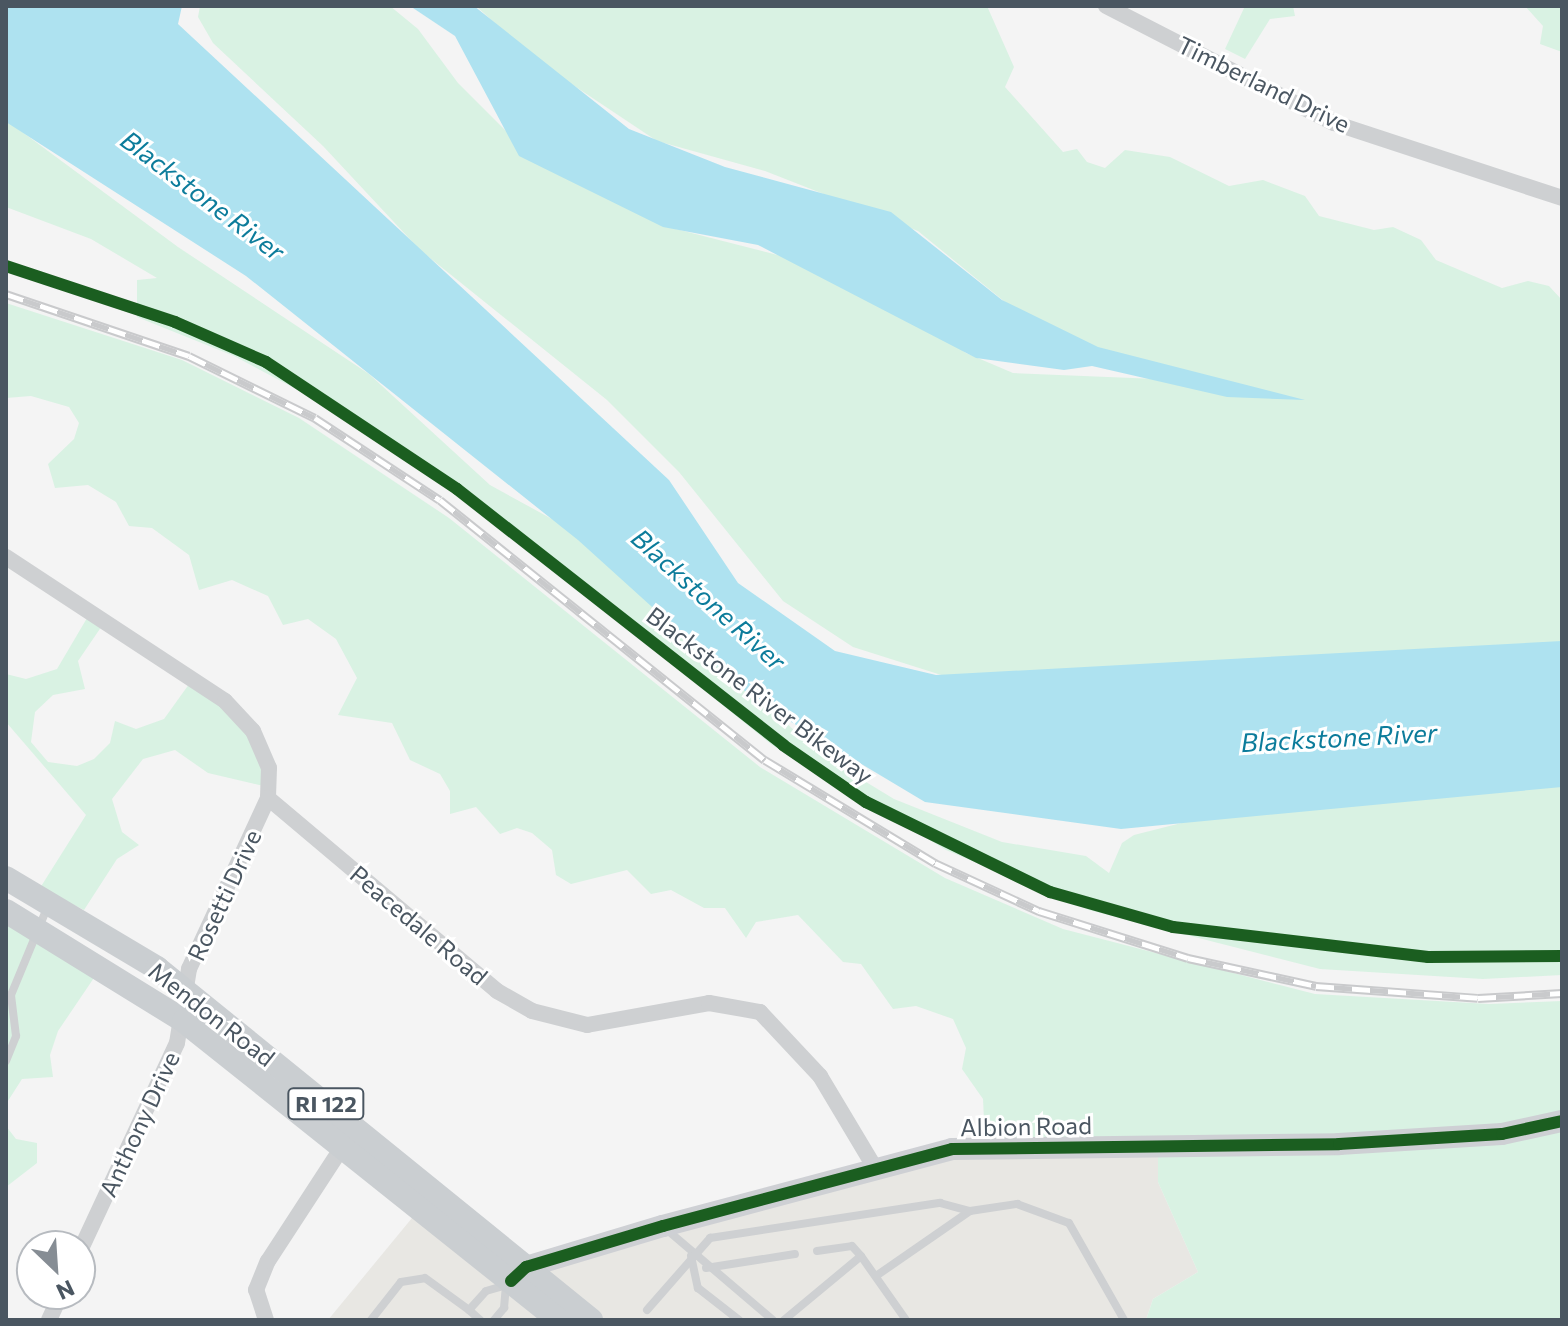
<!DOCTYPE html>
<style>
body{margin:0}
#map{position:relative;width:1568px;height:1326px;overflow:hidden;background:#f4f4f4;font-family:Commissioner,sans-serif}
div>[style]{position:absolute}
.commercial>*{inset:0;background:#e8e7e3}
.green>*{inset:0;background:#d9f2e3}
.water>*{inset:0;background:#aee2f0}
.lane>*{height:8px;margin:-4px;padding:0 4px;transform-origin:4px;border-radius:4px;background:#ced0d2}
.street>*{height:16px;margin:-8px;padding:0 8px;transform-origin:8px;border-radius:8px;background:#ced0d2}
.secondary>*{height:22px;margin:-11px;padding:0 11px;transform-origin:11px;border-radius:11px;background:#ced0d4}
.primary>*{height:24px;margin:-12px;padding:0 12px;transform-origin:12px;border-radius:12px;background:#caced1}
.rail>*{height:9px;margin-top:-4.5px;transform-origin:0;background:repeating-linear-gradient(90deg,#fff 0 18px,#c9cacc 0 36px);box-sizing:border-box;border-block:2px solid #c9cacc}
.cycleway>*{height:12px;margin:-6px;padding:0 6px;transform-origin:6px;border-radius:6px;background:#1b5e20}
span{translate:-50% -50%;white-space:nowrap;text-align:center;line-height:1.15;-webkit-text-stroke:6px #fff;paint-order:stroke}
.shield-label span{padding:2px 6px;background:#fff;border:2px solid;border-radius:6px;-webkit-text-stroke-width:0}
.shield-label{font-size:22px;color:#4a5661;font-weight:700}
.street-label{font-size:24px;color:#4a5661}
.water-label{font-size:26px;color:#0c7c9b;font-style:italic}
.frame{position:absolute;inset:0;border:8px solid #4a5661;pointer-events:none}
.north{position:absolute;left:16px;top:1230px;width:80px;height:80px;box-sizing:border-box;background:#fff;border:2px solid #b7bbc0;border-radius:50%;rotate:155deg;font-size:22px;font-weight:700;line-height:32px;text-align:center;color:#4a5661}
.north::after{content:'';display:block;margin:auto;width:28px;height:36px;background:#868d94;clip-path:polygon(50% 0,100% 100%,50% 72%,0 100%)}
</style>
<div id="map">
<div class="commercial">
<div style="clip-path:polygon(1159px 1142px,1158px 1182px,1198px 1272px,1153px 1299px,1146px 1320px,328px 1320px,426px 1201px,506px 1265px,869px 1162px)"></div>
</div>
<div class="green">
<div style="clip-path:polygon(200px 6px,390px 6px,418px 29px,458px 83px,528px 153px,672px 228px,836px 270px,883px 294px,966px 353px,1013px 373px,1157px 379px,1016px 311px,918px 231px,765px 171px,657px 141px,537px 61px,476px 6px,987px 6px,1014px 67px,1005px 87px,1063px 152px,1077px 149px,1087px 162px,1105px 168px,1125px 150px,1170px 157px,1229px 186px,1263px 180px,1305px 196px,1319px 216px,1374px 230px,1393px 227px,1421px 240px,1436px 260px,1502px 288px,1528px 281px,1549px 286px,1562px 300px,1562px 651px,957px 680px,853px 647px,783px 601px,679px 472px,607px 400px,420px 250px,323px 146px,213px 43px,198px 17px)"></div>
<div style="clip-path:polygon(1245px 6px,1293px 6px,1295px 16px,1270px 19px,1245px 59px,1225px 49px)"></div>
<div style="clip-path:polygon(1525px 6px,1562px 6px,1562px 52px,1540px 44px,1543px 26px)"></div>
<div style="clip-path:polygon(6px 120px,178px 247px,369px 374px,490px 485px,581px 535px,820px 754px,894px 799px,1002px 842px,1086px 856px,1109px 873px,1122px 843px,1134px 835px,1213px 815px,1562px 780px,1562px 975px,1483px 979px,1320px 969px,1089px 910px,946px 850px,772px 745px,479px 508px,328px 406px,234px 356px,137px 317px,137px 280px,157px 278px,91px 239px,6px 207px)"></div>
<div style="clip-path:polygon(6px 303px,182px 360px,299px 418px,449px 518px,760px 767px,945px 878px,1063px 929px,1315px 994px,1489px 1004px,1562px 1001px,1562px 1320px,1146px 1320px,1153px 1299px,1198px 1272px,1158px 1182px,1158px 1142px,985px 1141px,983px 1099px,962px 1069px,966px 1048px,953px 1019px,916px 1006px,893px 1009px,861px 964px,843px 962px,798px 915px,756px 922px,746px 938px,725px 908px,704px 908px,671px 890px,651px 894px,627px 870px,571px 884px,556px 875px,552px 850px,532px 833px,517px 828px,500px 834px,476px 807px,450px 814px,450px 791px,440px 774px,410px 760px,392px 723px,338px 715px,357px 678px,336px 639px,308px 619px,283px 625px,268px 596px,232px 580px,199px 590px,189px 555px,152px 528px,129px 526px,116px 502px,88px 485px,55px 488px,48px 464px,74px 439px,79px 423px,69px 407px,31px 396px,6px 398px)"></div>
<div style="clip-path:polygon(90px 613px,108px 617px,78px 661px,85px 689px,53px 695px,35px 712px,31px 742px,48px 762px,77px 766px,94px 759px,110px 743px,115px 721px,136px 729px,164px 719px,192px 680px,255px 730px,268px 787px,208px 773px,175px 750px,143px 759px,112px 799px,122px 832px,139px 845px,117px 859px,84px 910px,40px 888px,86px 815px,6px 722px,6px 674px,26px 679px,57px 669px)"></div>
<div style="clip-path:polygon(6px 910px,102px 966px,58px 1031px,50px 1055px,53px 1077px,22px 1079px,6px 1104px)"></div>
<div style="clip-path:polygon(6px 1126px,16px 1139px,37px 1143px,37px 1163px,6px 1187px)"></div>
</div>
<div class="water">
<div style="clip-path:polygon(6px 6px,182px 6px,178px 24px,669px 480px,738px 583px,835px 651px,936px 675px,1562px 641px,1562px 787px,1121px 829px,925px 802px,756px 701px,578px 540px,246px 276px,6px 122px)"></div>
<div style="clip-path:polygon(410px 6px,474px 6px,629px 129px,725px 167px,891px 212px,1002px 300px,1098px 347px,1305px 400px,1227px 397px,1092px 366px,1064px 370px,976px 358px,758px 245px,663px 227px,519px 156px,455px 36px)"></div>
</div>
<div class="lane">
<div style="left:6px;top:1061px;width:27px;rotate:-68deg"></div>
<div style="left:16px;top:1036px;width:41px;rotate:-97deg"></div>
<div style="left:11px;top:995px;width:94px;rotate:-67.5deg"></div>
<div style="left:666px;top:1229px;width:140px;rotate:40.4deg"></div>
<div style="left:817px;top:1251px;width:35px;rotate:-8deg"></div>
<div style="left:852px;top:1246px;width:13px;rotate:48deg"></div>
<div style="left:691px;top:1256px;width:33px;rotate:78deg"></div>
<div style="left:698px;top:1288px;width:52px;rotate:38deg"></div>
<div style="left:706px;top:1268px;width:90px;rotate:-8.9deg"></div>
<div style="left:876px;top:1276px;width:114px;rotate:-34.7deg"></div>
<div style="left:970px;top:1211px;width:48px;rotate:-8.5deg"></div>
<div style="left:1017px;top:1204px;width:55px;rotate:20.1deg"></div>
<div style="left:1069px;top:1223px;width:112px;rotate:60.4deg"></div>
<div style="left:469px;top:1310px;width:15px;rotate:42deg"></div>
<div style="left:647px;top:1310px;width:96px;rotate:-48.8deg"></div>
<div style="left:710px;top:1238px;width:233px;rotate:-8.7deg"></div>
<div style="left:940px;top:1203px;width:31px;rotate:15deg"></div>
<div style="left:371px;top:1320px;width:48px;rotate:-51.7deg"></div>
<div style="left:401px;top:1282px;width:24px;rotate:-9deg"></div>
<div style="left:425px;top:1278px;width:54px;rotate:36deg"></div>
<div style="left:469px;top:1310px;width:25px;rotate:-48deg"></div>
<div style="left:486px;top:1291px;width:22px;rotate:-16deg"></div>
<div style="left:494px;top:1320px;width:16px;rotate:-50deg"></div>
<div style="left:504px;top:1308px;width:22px;rotate:-85deg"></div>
<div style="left:784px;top:1320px;width:100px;rotate:-39.7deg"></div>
<div style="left:861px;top:1256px;width:78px;rotate:54.9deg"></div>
</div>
<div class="street">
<div style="left:1106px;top:6px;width:256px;rotate:27.2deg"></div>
<div style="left:1334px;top:123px;width:240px;rotate:18.2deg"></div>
<div style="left:6px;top:557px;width:262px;rotate:33.3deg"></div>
<div style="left:225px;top:701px;width:41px;rotate:47deg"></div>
<div style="left:253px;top:731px;width:40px;rotate:66.6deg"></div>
<div style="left:269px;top:768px;width:30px;rotate:92deg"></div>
<div style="left:268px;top:798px;width:188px;rotate:114.8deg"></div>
<div style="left:189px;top:969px;width:75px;rotate:99.2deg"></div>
<div style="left:177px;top:1043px;width:230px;rotate:115deg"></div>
<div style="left:268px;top:798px;width:299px;rotate:40.1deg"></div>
<div style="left:497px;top:991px;width:40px;rotate:29.7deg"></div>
<div style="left:532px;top:1011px;width:57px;rotate:14.3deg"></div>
<div style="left:587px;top:1025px;width:124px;rotate:-10.2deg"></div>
<div style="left:709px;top:1003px;width:52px;rotate:10deg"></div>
<div style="left:760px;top:1012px;width:88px;rotate:46.8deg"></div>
<div style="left:820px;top:1076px;width:107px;rotate:59.1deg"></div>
<div style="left:49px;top:1320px;width:29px;rotate:-65deg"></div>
<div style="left:266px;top:1320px;width:32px;rotate:-108deg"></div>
<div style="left:256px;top:1290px;width:31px;rotate:-68deg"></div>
<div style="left:268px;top:1261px;width:137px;rotate:-56.9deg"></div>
</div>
<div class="secondary">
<div style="left:514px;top:1278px;width:16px;rotate:-43deg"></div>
<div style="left:526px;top:1267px;width:143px;rotate:-16.7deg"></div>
<div style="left:663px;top:1226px;width:299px;rotate:-14.9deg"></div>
<div style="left:952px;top:1149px;width:387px;rotate:-0.7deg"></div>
<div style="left:1339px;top:1144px;width:163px;rotate:-3.5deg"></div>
<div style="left:1502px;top:1134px;width:61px;rotate:-12.2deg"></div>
</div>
<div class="primary">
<div style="left:6px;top:878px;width:176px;rotate:30.8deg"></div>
<div style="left:157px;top:968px;width:559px;rotate:39.04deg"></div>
<div style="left:6px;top:911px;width:209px;rotate:31.7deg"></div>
<div style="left:184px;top:1021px;width:479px;rotate:38.6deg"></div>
</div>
<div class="rail">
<div style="left:6px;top:294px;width:193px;rotate:18.7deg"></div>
<div style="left:189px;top:356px;width:140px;rotate:26.2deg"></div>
<div style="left:315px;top:418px;width:149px;rotate:33.3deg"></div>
<div style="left:440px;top:500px;width:416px;rotate:38.7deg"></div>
<div style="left:765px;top:760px;width:199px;rotate:31.2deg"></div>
<div style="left:935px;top:863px;width:115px;rotate:24.8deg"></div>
<div style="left:1039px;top:911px;width:156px;rotate:17.5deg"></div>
<div style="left:1188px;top:958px;width:131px;rotate:12.3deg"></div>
<div style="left:1316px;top:986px;width:162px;rotate:4.2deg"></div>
<div style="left:1478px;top:998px;width:84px;rotate:-3.4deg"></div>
</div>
<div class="cycleway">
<div style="left:6px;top:266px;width:178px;rotate:18.3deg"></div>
<div style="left:175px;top:322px;width:99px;rotate:23.7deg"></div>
<div style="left:266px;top:362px;width:229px;rotate:33.6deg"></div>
<div style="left:457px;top:489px;width:415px;rotate:38.1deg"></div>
<div style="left:783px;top:745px;width:101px;rotate:34.5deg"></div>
<div style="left:866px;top:802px;width:205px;rotate:26.1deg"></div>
<div style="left:1050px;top:892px;width:128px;rotate:15.9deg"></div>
<div style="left:1173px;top:927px;width:257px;rotate:6.7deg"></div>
<div style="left:1428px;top:957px;width:134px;rotate:-0.4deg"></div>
<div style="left:511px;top:1281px;width:21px;rotate:-43deg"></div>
<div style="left:526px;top:1267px;width:143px;rotate:-16.7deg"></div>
<div style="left:663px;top:1226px;width:299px;rotate:-14.9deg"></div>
<div style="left:952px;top:1149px;width:387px;rotate:-0.7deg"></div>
<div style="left:1339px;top:1144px;width:163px;rotate:-3.5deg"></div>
<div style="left:1502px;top:1134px;width:61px;rotate:-12.2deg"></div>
</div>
<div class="shield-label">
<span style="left:326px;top:1104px">RI 122</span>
</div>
<div class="street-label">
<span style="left:1264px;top:84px;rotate:26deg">Timberland Drive</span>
<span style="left:760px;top:695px;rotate:37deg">Blackstone River Bikeway</span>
<span style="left:224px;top:895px;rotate:-65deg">Rosetti Drive</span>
<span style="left:419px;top:925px;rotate:40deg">Peacedale Road</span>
<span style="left:212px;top:1014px;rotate:38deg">Mendon Road</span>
<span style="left:139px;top:1124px;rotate:-65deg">Anthony Drive</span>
<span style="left:1026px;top:1126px;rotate:-1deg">Albion Road</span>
</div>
<div class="water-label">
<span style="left:203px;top:195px;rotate:37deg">Blackstone River</span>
<span style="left:709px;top:599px;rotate:42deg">Blackstone River</span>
<span style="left:1339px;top:737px;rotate:-3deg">Blackstone River</span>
</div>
<div class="frame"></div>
<div class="north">N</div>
</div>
